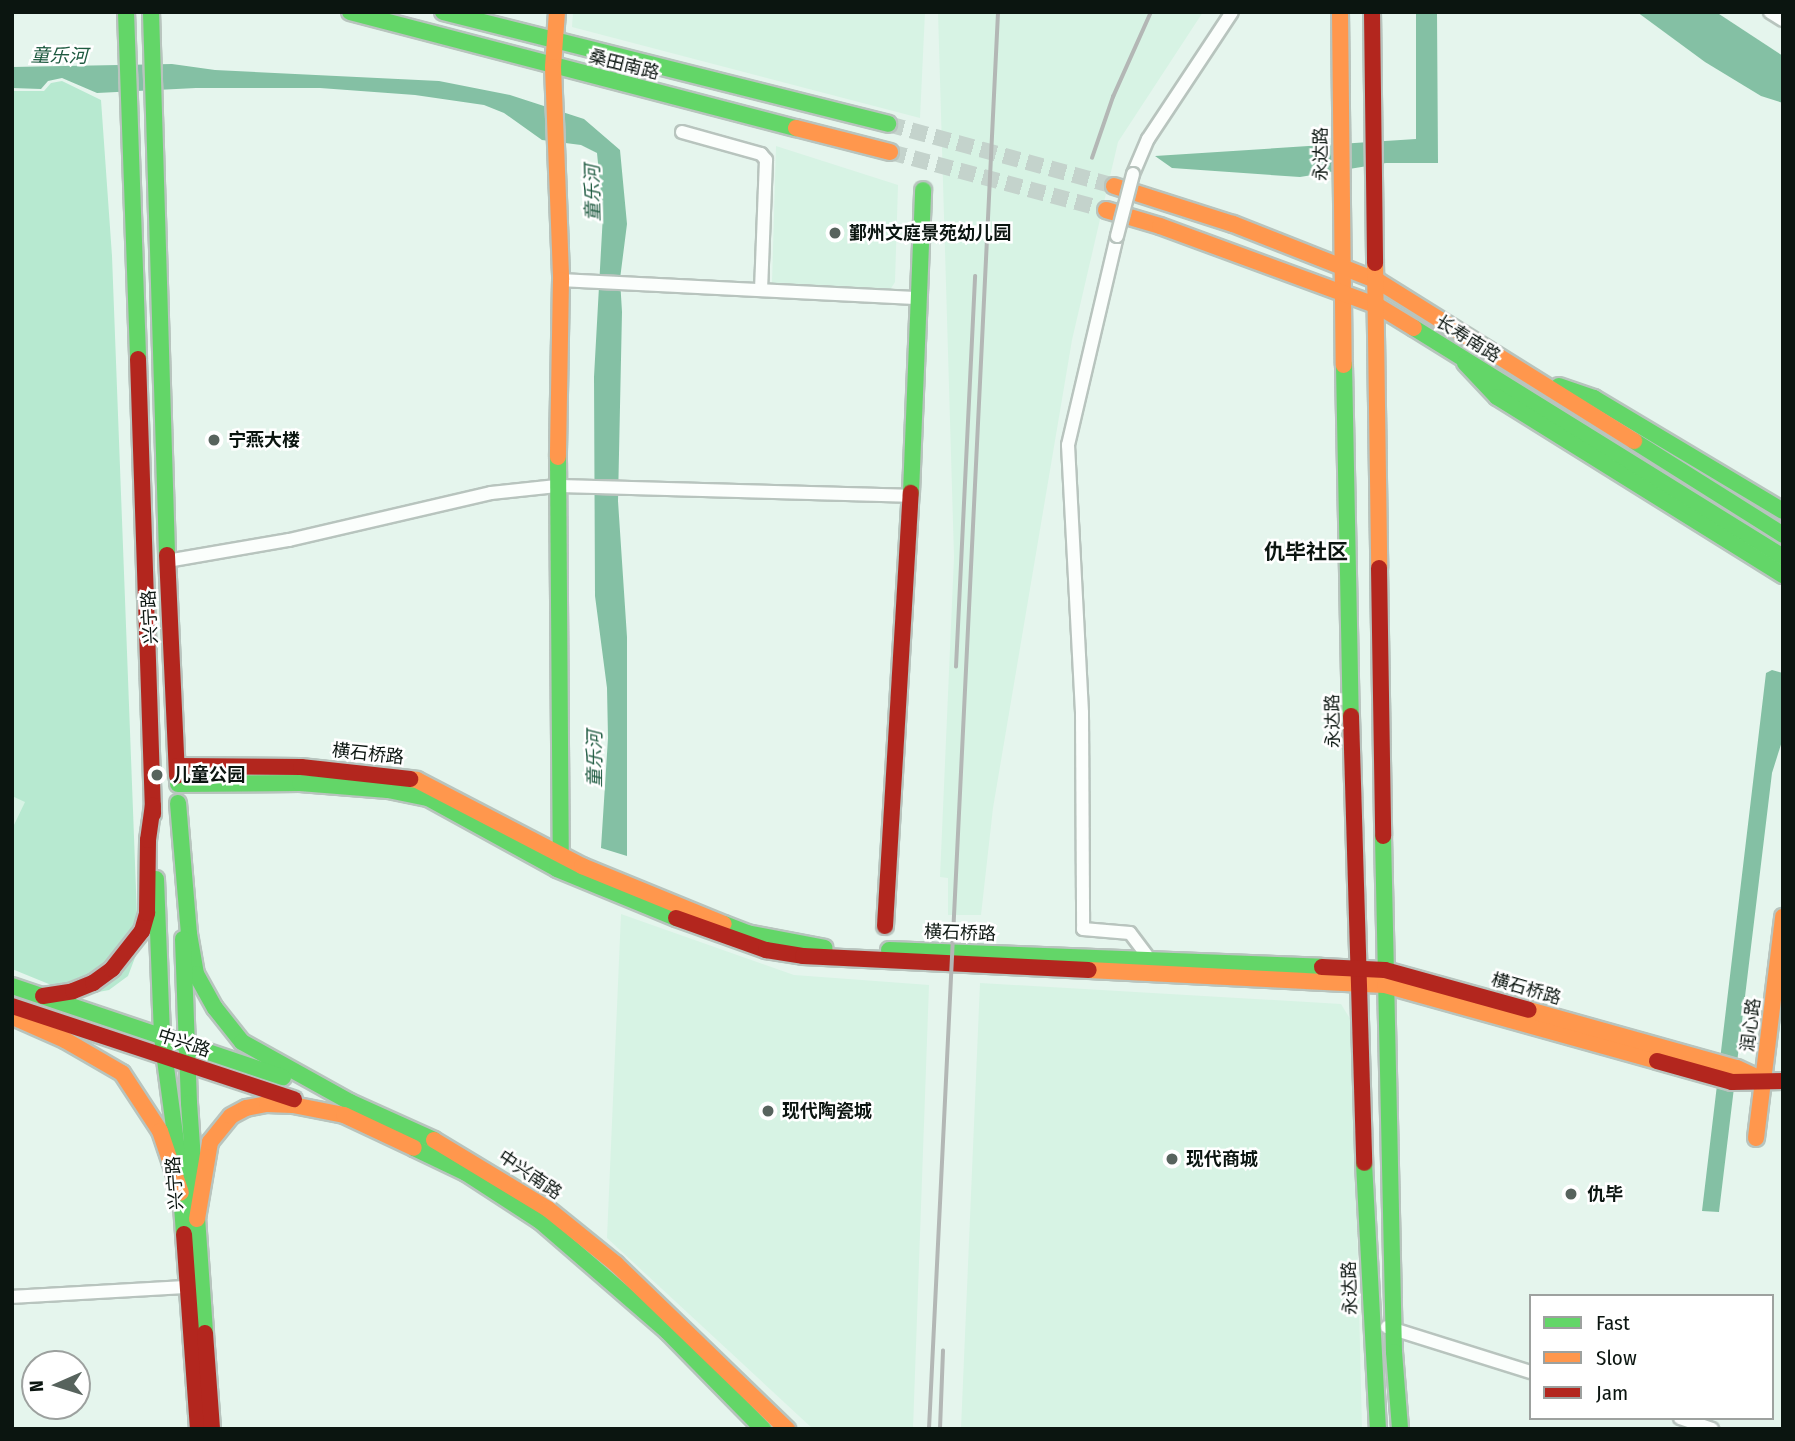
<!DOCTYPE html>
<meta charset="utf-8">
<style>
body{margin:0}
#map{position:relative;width:1795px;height:1441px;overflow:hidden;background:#e5f5ed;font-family:"Fira Sans Condensed","Noto Sans SC",sans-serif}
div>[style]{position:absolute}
.built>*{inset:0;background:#d7f3e4}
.green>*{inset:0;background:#b7e9d0}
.water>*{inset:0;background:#84c0a4}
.secondary-tunnel>*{height:16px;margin-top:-8px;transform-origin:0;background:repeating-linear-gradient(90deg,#c4d3cc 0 16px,transparent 0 24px)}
.roads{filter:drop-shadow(2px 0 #b8c4be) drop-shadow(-2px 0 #b8c4be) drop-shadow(0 2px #b8c4be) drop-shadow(0 -2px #b8c4be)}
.street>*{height:12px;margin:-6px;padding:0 6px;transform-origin:6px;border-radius:6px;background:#fbfefc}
.fast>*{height:16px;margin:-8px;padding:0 8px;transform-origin:8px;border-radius:8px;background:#63d668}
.slow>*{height:16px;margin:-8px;padding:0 8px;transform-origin:8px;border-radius:8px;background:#ff974d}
.jam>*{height:16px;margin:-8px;padding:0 8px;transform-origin:8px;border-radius:8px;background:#b3261e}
.rail>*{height:3.5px;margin:-1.75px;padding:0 1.75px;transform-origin:1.75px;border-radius:1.75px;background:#b3b7b5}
.bridges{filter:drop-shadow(2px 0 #b8c4be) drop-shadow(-2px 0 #b8c4be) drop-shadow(0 2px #b8c4be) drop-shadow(0 -2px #b8c4be)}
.street-bridge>*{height:12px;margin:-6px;padding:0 6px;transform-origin:6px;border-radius:6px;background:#fbfefc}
.dots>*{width:19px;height:19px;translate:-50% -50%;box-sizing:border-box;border:4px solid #fff;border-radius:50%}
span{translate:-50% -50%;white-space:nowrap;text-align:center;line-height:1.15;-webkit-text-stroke:5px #fff;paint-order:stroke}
.street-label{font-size:18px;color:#0b1510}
.poi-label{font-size:18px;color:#0b1510;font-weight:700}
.left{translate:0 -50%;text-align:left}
.water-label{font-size:19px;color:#1e5a40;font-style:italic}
.quarter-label{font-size:21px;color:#0b1510;font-weight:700}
.frame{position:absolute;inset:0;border:14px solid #0b1510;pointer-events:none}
.legend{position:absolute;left:1529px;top:1294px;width:245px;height:126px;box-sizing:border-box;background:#fff;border:2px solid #9da19f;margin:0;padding:9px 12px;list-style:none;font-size:21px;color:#0b1510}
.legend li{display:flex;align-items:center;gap:14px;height:35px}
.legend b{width:35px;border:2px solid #9da19f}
.north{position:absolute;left:21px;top:1350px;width:70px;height:70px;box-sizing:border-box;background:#fff;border:2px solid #9da19f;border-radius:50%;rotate:267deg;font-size:19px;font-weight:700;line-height:28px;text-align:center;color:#0b1510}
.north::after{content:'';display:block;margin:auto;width:24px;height:32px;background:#57635d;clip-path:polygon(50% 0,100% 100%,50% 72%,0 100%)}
</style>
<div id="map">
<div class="built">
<div style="clip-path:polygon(573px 12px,925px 12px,920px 118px,572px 27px)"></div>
<div style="clip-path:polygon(938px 12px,1203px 12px,1118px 142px,1072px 340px,993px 808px,981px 915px,948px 915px,948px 878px,940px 877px,954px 557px)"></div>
<div style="clip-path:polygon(776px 146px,898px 185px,895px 282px,890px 290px,772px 283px)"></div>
<div style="clip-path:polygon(12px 796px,26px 801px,12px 829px)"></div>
<div style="clip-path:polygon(621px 914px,794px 975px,929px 985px,913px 1429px,813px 1429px,607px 1238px)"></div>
<div style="clip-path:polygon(980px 983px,1341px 1004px,1352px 1022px,1362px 1429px,961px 1429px)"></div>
</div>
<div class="green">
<div style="clip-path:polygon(62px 81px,101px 100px,112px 256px,137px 916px,136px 955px,128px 976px,109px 990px,88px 994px,61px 989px,12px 969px,12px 829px,25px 802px,12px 796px,12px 91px,44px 91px,51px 83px)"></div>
</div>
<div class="water">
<div style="clip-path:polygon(1416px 12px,1437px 12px,1438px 163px,1386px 163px,1300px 177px,1172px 168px,1155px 156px,1416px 139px)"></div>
<div style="clip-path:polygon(1637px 12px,1716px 12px,1783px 56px,1783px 103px,1761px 96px,1705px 62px)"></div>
<div style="clip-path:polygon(172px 64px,215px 70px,439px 81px,510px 95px,584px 119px,620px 150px,627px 224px,620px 279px,622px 312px,618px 501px,627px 637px,627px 856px,601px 848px,608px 738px,607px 688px,595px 596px,594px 377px,603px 214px,597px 153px,581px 145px,542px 140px,504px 113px,484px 105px,415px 95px,320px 88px,196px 88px,97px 93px,62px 78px,48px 81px,41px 89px,12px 88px,12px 67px)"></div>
<div style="clip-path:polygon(1772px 670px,1783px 673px,1783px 738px,1772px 773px,1719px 1212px,1702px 1211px,1766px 673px)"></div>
</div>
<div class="secondary-tunnel">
<div style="left:888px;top:124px;width:234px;rotate:15.3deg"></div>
<div style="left:890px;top:152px;width:224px;rotate:15deg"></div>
</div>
<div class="roads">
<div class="street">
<div style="left:1770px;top:12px;width:15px;rotate:32deg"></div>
<div style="left:682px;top:132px;width:82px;rotate:15.6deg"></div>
<div style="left:761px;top:154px;width:8px;rotate:50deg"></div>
<div style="left:766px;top:160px;width:130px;rotate:92.2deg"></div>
<div style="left:1133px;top:174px;width:38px;rotate:-67deg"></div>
<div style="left:1148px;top:139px;width:152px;rotate:-56.5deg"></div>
<div style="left:1117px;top:236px;width:215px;rotate:103.2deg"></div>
<div style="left:1068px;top:445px;width:268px;rotate:87deg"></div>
<div style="left:1082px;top:713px;width:216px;rotate:89.7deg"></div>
<div style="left:1083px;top:929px;width:47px;rotate:4.9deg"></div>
<div style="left:1130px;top:933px;width:36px;rotate:53deg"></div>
<div style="left:561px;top:280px;width:358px;rotate:2.9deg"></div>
<div style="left:167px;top:561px;width:124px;rotate:-9.8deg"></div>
<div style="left:289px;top:540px;width:207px;rotate:-13.1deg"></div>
<div style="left:491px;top:493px;width:66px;rotate:-6.1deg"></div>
<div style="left:557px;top:486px;width:354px;rotate:1.6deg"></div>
<div style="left:12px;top:1297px;width:176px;rotate:-3.3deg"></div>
<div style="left:1387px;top:1327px;width:151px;rotate:17.4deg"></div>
<div style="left:1680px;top:1418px;width:34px;rotate:19deg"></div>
</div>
<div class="fast">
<div style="left:126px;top:12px;width:347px;rotate:88deg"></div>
<div style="left:151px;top:12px;width:543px;rotate:88.31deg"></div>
<div style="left:350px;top:12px;width:461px;rotate:14.6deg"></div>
<div style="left:443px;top:12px;width:459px;rotate:14.1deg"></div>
<div style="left:1414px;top:328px;width:434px;rotate:31.8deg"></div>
<div style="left:1465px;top:363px;width:47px;rotate:46.7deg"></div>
<div style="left:1497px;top:397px;width:337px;rotate:31.9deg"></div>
<div style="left:1344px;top:365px;width:351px;rotate:88.9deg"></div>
<div style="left:1559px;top:386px;width:37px;rotate:19deg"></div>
<div style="left:1594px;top:398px;width:220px;rotate:30.9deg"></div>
<div style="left:1634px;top:441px;width:176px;rotate:32.2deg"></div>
<div style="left:558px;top:457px;width:398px;rotate:89.6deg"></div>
<div style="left:911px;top:493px;width:303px;rotate:-87.7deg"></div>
<div style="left:178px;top:784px;width:122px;rotate:-0.5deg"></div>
<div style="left:300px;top:783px;width:88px;rotate:4.5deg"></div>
<div style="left:388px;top:790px;width:41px;rotate:11.3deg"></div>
<div style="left:428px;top:798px;width:147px;rotate:28.8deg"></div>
<div style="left:557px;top:869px;width:129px;rotate:22.4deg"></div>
<div style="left:178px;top:803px;width:131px;rotate:85.2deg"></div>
<div style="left:189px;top:934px;width:41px;rotate:80.1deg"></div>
<div style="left:196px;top:974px;width:39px;rotate:61deg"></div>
<div style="left:215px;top:1008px;width:43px;rotate:51.5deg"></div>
<div style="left:242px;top:1042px;width:124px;rotate:29.1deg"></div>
<div style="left:350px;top:1102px;width:92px;rotate:24.3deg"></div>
<div style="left:1383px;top:836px;width:516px;rotate:88.78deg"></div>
<div style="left:1394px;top:1352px;width:77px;rotate:85.5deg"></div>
<div style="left:156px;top:879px;width:158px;rotate:87.8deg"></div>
<div style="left:162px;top:1037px;width:128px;rotate:82.4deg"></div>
<div style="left:179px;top:1164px;width:70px;rotate:85.9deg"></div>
<div style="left:724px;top:924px;width:25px;rotate:21deg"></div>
<div style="left:747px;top:933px;width:79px;rotate:10.9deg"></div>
<div style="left:183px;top:939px;width:164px;rotate:87.9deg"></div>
<div style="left:189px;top:1103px;width:231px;rotate:86deg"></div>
<div style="left:889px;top:950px;width:433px;rotate:2.2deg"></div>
<div style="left:12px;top:986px;width:286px;rotate:18.6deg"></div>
<div style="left:414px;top:1148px;width:58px;rotate:25.7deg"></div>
<div style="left:466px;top:1173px;width:88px;rotate:33deg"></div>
<div style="left:540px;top:1221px;width:169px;rotate:40.9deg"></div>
<div style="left:668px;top:1332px;width:136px;rotate:45.6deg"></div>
<div style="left:1364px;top:1163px;width:266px;rotate:87deg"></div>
</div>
<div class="slow">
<div style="left:557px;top:12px;width:55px;rotate:94.2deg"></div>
<div style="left:553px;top:67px;width:213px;rotate:87.8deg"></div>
<div style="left:561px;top:280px;width:177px;rotate:91deg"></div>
<div style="left:1340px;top:12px;width:353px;rotate:89.4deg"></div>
<div style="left:796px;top:128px;width:97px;rotate:14.3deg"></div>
<div style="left:1114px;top:186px;width:125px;rotate:17.7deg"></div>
<div style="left:1233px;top:224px;width:156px;rotate:21.5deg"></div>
<div style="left:1378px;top:281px;width:302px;rotate:32deg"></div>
<div style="left:1106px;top:210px;width:56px;rotate:16.5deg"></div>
<div style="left:1160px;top:226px;width:232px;rotate:20.2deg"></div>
<div style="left:1378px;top:306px;width:42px;rotate:31.4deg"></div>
<div style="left:1375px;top:263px;width:305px;rotate:89.2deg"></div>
<div style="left:410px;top:779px;width:7px;rotate:8deg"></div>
<div style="left:417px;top:780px;width:186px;rotate:27.5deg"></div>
<div style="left:582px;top:866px;width:153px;rotate:22.2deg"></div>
<div style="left:1089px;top:970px;width:296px;rotate:2.9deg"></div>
<div style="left:1385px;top:985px;width:282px;rotate:15.6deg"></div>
<div style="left:1529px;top:1010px;width:216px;rotate:15.6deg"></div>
<div style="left:1737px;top:1068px;width:26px;rotate:25deg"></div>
<div style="left:15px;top:1018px;width:55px;rotate:23.7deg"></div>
<div style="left:65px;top:1040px;width:66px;rotate:30.1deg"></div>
<div style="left:122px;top:1073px;width:69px;rotate:56.8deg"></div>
<div style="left:160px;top:1131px;width:65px;rotate:71.3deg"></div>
<div style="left:1756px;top:1138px;width:223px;rotate:-83deg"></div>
<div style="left:434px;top:1140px;width:133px;rotate:31.2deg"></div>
<div style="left:548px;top:1209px;width:87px;rotate:39deg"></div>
<div style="left:616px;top:1264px;width:238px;rotate:44deg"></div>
<div style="left:197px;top:1219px;width:78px;rotate:-80.4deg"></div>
<div style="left:210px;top:1142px;width:33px;rotate:-51deg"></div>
<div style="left:231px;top:1116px;width:17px;rotate:-28deg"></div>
<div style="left:246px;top:1108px;width:21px;rotate:-11deg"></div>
<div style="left:267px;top:1104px;width:26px;rotate:2deg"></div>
<div style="left:293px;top:1105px;width:52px;rotate:11.1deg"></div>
<div style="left:344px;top:1115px;width:77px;rotate:25.2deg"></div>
</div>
<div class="jam">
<div style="left:1372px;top:12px;width:251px;rotate:89.3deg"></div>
<div style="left:138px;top:359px;width:455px;rotate:88.1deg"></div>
<div style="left:167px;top:555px;width:221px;rotate:87.4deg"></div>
<div style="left:1379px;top:568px;width:268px;rotate:89.1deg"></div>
<div style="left:1351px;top:716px;width:447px;rotate:88.3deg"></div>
<div style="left:177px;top:766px;width:124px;rotate:0.5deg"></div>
<div style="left:301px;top:767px;width:110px;rotate:6.3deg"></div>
<div style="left:676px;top:918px;width:96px;rotate:19.6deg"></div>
<div style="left:766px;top:950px;width:37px;rotate:9deg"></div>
<div style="left:803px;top:956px;width:286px;rotate:2.8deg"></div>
<div style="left:885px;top:926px;width:434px;rotate:-86.6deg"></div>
<div style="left:1322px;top:967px;width:63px;rotate:2.7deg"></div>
<div style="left:1385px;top:970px;width:149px;rotate:15.5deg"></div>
<div style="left:43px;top:996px;width:30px;rotate:-9deg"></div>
<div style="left:73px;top:991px;width:22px;rotate:-22deg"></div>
<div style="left:93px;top:983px;width:24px;rotate:-36deg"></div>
<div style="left:112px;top:969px;width:48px;rotate:-51.7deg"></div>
<div style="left:142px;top:931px;width:19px;rotate:-74deg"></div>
<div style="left:147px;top:913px;width:73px;rotate:-89.2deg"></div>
<div style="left:148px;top:840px;width:35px;rotate:-82deg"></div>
<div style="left:12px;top:1006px;width:297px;rotate:18.3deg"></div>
<div style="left:1657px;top:1061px;width:78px;rotate:15.6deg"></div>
<div style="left:1732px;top:1082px;width:51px;rotate:-1.1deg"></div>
<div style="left:184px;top:1234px;width:196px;rotate:85.9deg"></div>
<div style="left:205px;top:1333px;width:96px;rotate:85.8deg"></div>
</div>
</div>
<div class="rail">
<div style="left:1092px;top:158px;width:65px;rotate:-71deg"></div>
<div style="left:1113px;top:97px;width:93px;rotate:-65.9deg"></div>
<div style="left:956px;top:667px;width:391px;rotate:-87.2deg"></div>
<div style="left:929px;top:1429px;width:1419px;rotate:-87.21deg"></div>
<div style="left:940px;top:1429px;width:78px;rotate:-87.8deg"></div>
</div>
<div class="bridges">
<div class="street-bridge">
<div style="left:1117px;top:236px;width:64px;rotate:-75.5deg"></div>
</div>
</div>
<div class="dots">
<div style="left:835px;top:233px;background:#57635d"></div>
<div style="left:214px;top:440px;background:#57635d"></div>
<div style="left:157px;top:775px;background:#57635d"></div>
<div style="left:768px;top:1111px;background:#57635d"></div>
<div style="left:1172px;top:1159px;background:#57635d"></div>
<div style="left:1571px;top:1194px;background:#57635d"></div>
</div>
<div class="street-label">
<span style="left:624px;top:65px;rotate:14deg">桑田南路</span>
<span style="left:1321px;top:154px;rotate:-90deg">永达路</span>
<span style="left:1468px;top:339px;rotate:32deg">长寿南路</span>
<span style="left:150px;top:617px;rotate:-93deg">兴宁路</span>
<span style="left:1333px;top:721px;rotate:-91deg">永达路</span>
<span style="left:368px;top:754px;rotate:6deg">横石桥路</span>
<span style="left:960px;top:933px;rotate:2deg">横石桥路</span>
<span style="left:1526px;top:989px;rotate:16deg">横石桥路</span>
<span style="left:1751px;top:1025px;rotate:-83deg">润心路</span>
<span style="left:184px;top:1043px;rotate:18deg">中兴路</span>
<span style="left:530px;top:1175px;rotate:34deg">中兴南路</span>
<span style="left:175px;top:1183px;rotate:-94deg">兴宁路</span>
<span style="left:1350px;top:1288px;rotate:-92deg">永达路</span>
</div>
<div class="poi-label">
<span class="left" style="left:849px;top:233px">鄞州文庭景苑幼儿园</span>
<span class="left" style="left:228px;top:440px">宁燕大楼</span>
<span class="left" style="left:173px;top:775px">儿童公园</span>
<span class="left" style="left:782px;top:1111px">现代陶瓷城</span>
<span class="left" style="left:1186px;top:1159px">现代商城</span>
<span class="left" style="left:1587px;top:1194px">仇毕</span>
</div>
<div class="water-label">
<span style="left:59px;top:56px;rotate:1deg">童乐河</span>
<span style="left:593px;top:193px;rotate:-91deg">童乐河</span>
<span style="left:595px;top:759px;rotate:-90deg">童乐河</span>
</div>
<div class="quarter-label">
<span style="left:1306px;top:552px">仇毕社区</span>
</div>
<div class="frame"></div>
<ul class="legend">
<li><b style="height:9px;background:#63d668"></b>Fast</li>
<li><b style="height:9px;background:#ff974d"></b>Slow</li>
<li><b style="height:9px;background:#b3261e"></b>Jam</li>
</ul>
<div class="north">N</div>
</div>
